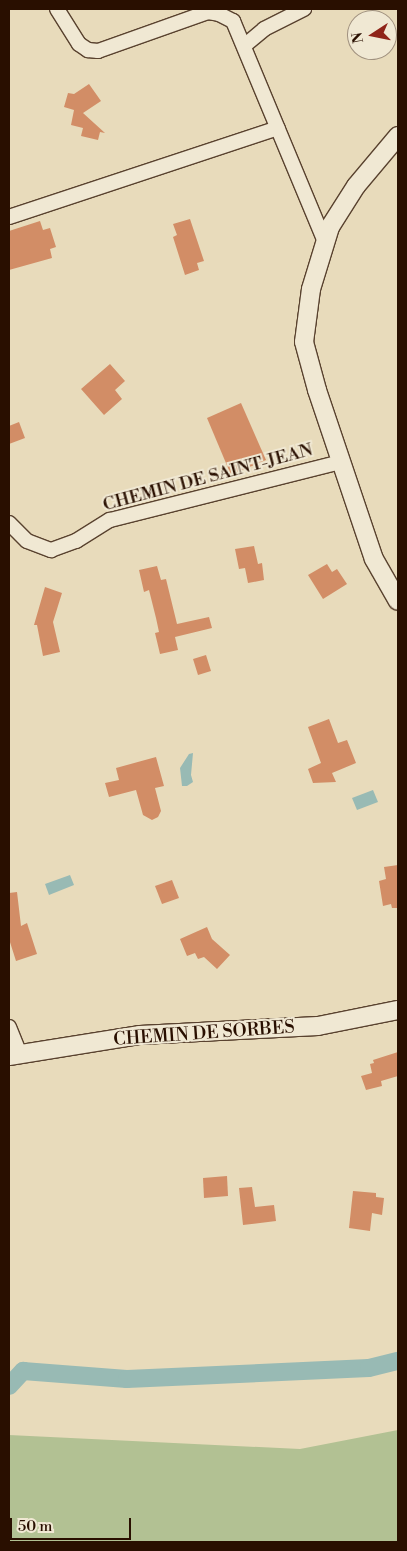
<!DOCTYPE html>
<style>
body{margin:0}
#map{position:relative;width:407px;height:1551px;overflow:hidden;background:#e8dbbb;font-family:"Libre Bodoni",serif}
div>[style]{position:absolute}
.green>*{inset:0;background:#b2c193}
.water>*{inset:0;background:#98bab4}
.canal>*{height:18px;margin:-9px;padding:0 9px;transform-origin:9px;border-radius:9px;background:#98bab4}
.building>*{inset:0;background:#d28d66}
.roads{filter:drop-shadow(1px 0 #59422f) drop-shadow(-1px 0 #59422f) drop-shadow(0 1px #59422f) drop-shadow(0 -1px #59422f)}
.minor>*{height:14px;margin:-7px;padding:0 7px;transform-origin:7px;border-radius:7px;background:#f0e8d3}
.tertiary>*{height:18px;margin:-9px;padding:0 9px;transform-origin:9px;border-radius:9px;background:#f0e8d3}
span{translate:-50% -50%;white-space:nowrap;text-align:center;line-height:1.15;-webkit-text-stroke:4px #f0e8d3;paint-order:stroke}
.street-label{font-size:18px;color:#290f00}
.frame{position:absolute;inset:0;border:10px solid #290f00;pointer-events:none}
.north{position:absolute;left:347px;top:10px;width:50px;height:50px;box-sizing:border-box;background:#f0e8d3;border:1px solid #a0917f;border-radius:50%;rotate:259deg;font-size:14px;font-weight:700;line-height:20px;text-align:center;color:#290f00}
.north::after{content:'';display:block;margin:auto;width:18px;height:22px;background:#8f2418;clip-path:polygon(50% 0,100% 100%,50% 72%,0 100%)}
.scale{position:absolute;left:10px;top:1518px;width:121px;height:22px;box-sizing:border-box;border:2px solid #290f00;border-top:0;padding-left:6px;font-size:15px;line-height:18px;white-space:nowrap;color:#290f00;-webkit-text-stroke:4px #f0e8d3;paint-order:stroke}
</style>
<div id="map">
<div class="green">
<div style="clip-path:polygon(398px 1430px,398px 1542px,9px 1542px,9px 1435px,300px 1449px)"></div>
</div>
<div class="water">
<div style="clip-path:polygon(193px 753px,191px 775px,193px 782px,187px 786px,182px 786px,180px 768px,189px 754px)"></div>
<div style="clip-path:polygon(373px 790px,378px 802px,357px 810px,352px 798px)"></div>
<div style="clip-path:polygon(70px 875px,74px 885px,49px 895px,45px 884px)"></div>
</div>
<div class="canal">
<div style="left:9px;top:1386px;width:21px;rotate:-47deg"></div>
<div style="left:23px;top:1371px;width:104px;rotate:4.4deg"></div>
<div style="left:127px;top:1379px;width:242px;rotate:-2.6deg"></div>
<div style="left:369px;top:1368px;width:30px;rotate:-14deg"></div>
</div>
<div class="building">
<div style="clip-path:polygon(89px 84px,101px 101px,83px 113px,105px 133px,100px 132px,98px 140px,81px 136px,83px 128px,71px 125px,74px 110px,64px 107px,68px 93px,74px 94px)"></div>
<div style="clip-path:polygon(190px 219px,204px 261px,197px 263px,199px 270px,185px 275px,173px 237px,177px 235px,173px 224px)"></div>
<div style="clip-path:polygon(40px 221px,43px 230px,50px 228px,56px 247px,50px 249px,52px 258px,9px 270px,9px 231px)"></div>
<div style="clip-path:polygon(110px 364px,125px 381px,115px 390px,122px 399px,104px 415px,81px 389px)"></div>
<div style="clip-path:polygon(241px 403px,266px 460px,231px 475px,207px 418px)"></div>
<div style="clip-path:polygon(19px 422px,25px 438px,9px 444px,9px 426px)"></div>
<div style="clip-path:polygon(254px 546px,258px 564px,262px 563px,264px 580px,248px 583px,245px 568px,239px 569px,235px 549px)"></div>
<div style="clip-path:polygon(327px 564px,332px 572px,337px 569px,347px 584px,323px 599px,308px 575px)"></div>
<div style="clip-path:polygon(157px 566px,161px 580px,166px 579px,177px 624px,209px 617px,212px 628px,175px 637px,178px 650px,160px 654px,155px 633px,159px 632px,156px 618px,149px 590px,144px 592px,139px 570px)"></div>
<div style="clip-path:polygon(45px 587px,62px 593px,53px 622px,60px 652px,43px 656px,37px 625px,34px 625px)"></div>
<div style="clip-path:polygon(206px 655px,211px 671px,198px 675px,193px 659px)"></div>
<div style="clip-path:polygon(329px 719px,338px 743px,347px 740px,356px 763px,332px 773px,336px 782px,313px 783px,308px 769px,321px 763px,308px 727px)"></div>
<div style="clip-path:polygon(156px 757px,164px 786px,155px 788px,161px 811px,158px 817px,152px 820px,143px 815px,136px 790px,109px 797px,105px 783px,119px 780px,116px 768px)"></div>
<div style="clip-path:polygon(398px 865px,398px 908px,392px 908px,391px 904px,383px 906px,379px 881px,386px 879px,384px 867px)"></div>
<div style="clip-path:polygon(172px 880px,179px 898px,162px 904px,155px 886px)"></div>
<div style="clip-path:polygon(17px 892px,21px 926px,27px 923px,37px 954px,16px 961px,9px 939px,9px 893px)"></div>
<div style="clip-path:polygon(207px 927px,212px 939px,230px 955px,217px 969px,204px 957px,198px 959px,195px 953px,187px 956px,180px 939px)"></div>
<div style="clip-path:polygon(398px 1052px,398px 1076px,381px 1081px,382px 1086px,366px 1090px,361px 1076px,372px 1073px,370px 1064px,374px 1063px,373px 1060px)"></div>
<div style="clip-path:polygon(227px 1176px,228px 1196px,204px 1198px,203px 1178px)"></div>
<div style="clip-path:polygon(252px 1187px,255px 1207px,274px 1205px,276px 1221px,243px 1225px,239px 1188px)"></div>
<div style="clip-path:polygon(353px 1191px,376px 1193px,376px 1197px,384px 1198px,382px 1215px,372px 1213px,370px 1231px,349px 1228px)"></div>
</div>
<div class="roads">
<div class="minor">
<div style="left:57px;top:9px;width:41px;rotate:57.8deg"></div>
<div style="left:79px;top:44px;width:11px;rotate:34deg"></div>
<div style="left:88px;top:50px;width:10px;rotate:6deg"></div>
<div style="left:98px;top:51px;width:117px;rotate:-19.5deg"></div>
<div style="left:208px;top:12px;width:11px;rotate:10deg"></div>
<div style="left:219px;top:14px;width:16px;rotate:27deg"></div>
<div style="left:233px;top:21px;width:239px;rotate:67.4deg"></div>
<div style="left:244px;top:46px;width:26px;rotate:-40deg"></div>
<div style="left:264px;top:29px;width:45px;rotate:-26.6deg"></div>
<div style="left:9px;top:217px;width:283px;rotate:-18.3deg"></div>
<div style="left:9px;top:523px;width:25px;rotate:45deg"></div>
<div style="left:27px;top:541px;width:26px;rotate:21deg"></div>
<div style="left:51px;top:550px;width:27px;rotate:-20deg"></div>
<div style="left:76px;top:541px;width:40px;rotate:-32deg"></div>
<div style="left:110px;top:520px;width:238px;rotate:-14.1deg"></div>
<div style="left:9px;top:1027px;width:29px;rotate:68deg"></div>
</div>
<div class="tertiary">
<div style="left:398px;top:136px;width:65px;rotate:130deg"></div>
<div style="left:356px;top:186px;width:49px;rotate:122.4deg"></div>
<div style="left:330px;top:227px;width:65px;rotate:107deg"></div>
<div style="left:311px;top:289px;width:53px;rotate:97.5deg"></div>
<div style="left:304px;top:342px;width:50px;rotate:74.8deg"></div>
<div style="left:317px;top:390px;width:178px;rotate:71.4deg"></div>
<div style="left:374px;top:559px;width:48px;rotate:60.3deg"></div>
<div style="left:9px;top:1056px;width:133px;rotate:-9.1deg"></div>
<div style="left:140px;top:1035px;width:178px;rotate:-2.9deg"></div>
<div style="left:318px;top:1026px;width:82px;rotate:-11.3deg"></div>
</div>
</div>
<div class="street-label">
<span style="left:208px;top:478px;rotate:-15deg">CHEMIN DE SAINT-JEAN</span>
<span style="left:204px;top:1034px;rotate:-4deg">CHEMIN DE SORBES</span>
</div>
<div class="frame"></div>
<div class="north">N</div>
<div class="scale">50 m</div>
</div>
